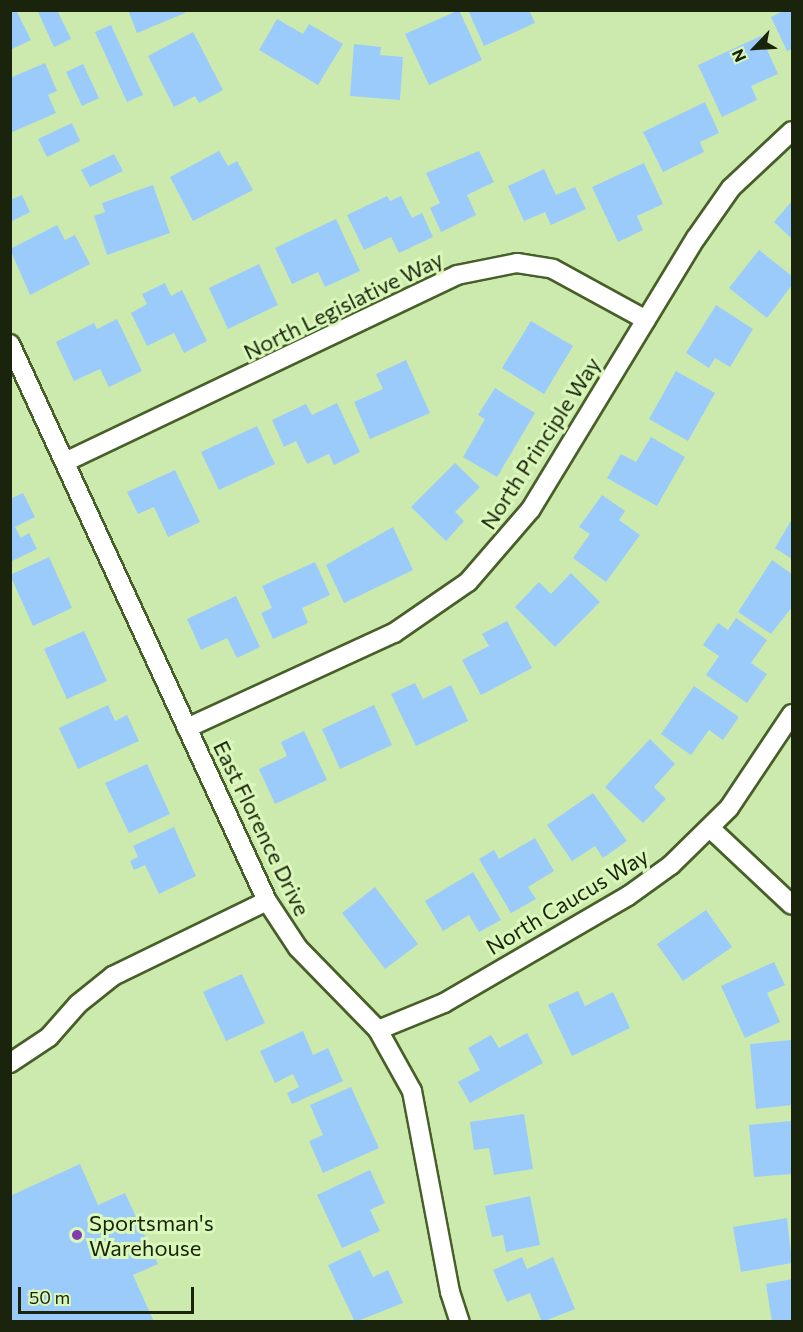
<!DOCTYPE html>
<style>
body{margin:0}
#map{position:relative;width:803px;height:1332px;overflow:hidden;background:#cdeaae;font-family:Commissioner,sans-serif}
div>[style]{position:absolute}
.building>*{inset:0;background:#9acbfb}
.roads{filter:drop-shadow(2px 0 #475f28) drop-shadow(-2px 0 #475f28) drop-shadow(0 2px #475f28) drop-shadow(0 -2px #475f28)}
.street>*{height:18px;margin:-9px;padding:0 9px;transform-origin:9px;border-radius:9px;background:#fff}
.dots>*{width:16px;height:16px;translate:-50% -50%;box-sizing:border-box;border:3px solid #daf8ba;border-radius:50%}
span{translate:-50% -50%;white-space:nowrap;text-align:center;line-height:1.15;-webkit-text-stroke:6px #daf8ba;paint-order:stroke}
.street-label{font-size:22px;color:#1a240d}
.poi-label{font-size:22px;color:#1a240d}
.left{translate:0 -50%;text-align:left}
.frame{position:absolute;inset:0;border:12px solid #1a240d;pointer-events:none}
.north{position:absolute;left:725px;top:18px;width:60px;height:60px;-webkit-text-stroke:4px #daf8ba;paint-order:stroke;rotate:245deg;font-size:16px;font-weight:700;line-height:24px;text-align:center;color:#1a240d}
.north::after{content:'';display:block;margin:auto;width:21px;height:27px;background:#1a240d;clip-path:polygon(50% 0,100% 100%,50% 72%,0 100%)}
.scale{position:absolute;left:18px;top:1287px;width:176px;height:27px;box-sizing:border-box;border:3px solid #1a240d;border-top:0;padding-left:8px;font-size:18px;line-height:21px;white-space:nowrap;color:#1a240d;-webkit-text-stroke:4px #daf8ba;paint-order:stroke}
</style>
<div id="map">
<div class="building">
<div style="clip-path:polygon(10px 10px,16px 10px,31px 40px,10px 50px)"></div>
<div style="clip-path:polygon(57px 10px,71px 39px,54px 47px,38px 12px)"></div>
<div style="clip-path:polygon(128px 10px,184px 10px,185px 13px,137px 33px)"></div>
<div style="clip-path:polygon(459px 10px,482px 60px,429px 85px,405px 34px)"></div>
<div style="clip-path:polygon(468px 10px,529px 10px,535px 23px,484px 46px)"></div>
<div style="clip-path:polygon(785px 10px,792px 10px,792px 49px,787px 51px,771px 17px)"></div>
<div style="clip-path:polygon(277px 19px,303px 34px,309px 24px,343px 44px,318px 85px,259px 50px)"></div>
<div style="clip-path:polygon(111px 25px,143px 95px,127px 102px,95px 32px)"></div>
<div style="clip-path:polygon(193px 32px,223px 90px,199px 103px,195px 96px,174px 107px,148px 56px)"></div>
<div style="clip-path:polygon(761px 36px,778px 74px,751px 86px,757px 100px,722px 117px,698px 65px)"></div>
<div style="clip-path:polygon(354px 44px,381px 47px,380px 55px,403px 57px,400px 100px,350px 96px)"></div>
<div style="clip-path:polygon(45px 63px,57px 91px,48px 95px,56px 113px,10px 133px,10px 78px)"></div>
<div style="clip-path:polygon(83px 64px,99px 98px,82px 106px,66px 72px)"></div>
<div style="clip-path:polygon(705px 102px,719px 133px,700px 142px,704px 152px,663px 172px,643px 132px)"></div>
<div style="clip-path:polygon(72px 123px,80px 141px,47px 157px,38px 139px)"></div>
<div style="clip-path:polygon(219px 151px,228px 166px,237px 161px,253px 190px,193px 221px,170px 177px)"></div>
<div style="clip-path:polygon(479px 151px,494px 182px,467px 195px,476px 215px,441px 232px,430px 208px,440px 203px,426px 173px)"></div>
<div style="clip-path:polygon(114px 154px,123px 171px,90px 187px,81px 170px)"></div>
<div style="clip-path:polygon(644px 163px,663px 204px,637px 216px,643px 230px,618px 242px,592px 187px)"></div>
<div style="clip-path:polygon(544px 169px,556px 195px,575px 187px,586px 209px,551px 225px,545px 212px,524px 221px,508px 186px)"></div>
<div style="clip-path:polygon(153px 185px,170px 233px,107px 255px,94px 216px,105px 212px,102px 203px)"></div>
<div style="clip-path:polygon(22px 195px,30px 212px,10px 222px,10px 200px)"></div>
<div style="clip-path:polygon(387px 196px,390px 201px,401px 196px,412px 218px,422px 213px,433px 237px,399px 253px,391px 237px,364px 250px,347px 215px)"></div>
<div style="clip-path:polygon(792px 201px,792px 239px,774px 222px)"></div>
<div style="clip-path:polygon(336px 219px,360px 271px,325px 287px,318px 272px,292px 284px,275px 248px)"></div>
<div style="clip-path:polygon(57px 225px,65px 240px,75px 235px,90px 264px,30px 295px,10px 249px)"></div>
<div style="clip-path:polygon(759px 250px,792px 276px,792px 285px,767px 318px,729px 288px)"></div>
<div style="clip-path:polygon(259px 264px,278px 305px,228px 329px,209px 288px)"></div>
<div style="clip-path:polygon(165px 283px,171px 296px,182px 290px,207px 341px,184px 353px,174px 333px,147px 346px,131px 313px,147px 304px,142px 294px)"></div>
<div style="clip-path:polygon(716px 305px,753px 329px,730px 367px,715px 358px,709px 368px,686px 353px)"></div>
<div style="clip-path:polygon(117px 319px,142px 371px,109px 387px,100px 369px,74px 381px,56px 342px,94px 323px,97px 329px)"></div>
<div style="clip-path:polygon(531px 321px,573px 346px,544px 394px,502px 368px)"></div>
<div style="clip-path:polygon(406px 360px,430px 413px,370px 439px,354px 402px,383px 389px,376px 374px)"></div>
<div style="clip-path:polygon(676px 371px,715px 393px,688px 441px,649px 419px)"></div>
<div style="clip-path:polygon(495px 388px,535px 413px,497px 477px,463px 457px,485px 419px,478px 415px)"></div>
<div style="clip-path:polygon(337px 403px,360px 452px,334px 465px,329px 454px,307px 464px,296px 441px,284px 447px,272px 420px,306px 404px,312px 415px)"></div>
<div style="clip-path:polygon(257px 426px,275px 464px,219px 490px,201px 452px)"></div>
<div style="clip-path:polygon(651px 437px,685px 457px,657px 506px,607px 478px,621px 454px,636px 462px)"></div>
<div style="clip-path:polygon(455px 463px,480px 487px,455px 512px,464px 521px,446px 541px,411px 507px)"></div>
<div style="clip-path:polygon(175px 470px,200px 522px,168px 537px,154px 507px,138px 514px,127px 492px)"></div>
<div style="clip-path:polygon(23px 493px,35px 517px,15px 527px,21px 538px,29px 533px,37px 549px,10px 562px,10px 499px)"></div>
<div style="clip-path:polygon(602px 495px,625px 511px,619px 520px,640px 535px,606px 582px,573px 558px,590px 534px,579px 527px)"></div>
<div style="clip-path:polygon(792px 519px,792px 559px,775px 548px)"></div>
<div style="clip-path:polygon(393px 527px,413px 570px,344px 603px,326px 565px)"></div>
<div style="clip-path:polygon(49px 557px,72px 608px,33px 626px,10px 575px)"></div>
<div style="clip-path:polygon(772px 560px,792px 574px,792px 607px,771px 634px,738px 612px)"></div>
<div style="clip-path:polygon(315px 562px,330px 595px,302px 608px,308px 623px,273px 639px,261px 613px,272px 608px,262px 586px)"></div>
<div style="clip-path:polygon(571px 573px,600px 602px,555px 647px,515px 607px,539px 582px,551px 594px)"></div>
<div style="clip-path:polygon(236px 596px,260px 647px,237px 658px,227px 638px,201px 650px,187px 619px)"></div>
<div style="clip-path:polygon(736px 618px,767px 640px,751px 663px,767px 674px,747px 703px,706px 675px,719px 656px,703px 645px,718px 623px,728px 630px)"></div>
<div style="clip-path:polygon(507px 621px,532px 668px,481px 695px,462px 660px,489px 646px,482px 634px)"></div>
<div style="clip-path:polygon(84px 631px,107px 681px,67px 699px,44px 649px)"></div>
<div style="clip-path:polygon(415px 683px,423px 699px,451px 685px,468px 721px,416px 746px,391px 694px)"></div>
<div style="clip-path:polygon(694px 686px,739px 717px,723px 740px,709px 730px,691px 755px,661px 734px)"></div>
<div style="clip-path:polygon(108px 705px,115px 721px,127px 715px,139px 741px,78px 769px,59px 728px)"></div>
<div style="clip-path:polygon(374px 705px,392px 745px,340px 769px,322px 729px)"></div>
<div style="clip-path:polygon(304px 731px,327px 780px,275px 804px,259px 769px,287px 756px,281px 742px)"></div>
<div style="clip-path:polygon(650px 739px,675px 764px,654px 787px,666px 799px,643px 823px,605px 787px)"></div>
<div style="clip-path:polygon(147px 764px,170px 814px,129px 833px,105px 783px)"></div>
<div style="clip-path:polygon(593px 793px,627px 841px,603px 858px,595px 846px,572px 861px,547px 825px)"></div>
<div style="clip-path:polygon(174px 827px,196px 876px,159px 894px,145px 865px,134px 870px,130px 861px,138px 857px,133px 846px)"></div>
<div style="clip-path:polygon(535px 838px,554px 871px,528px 887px,536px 899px,511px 913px,479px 859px,494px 850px,499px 859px)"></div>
<div style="clip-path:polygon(473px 872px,501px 920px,479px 932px,469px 915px,443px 931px,425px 901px)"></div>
<div style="clip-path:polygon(375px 887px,418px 944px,385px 969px,342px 913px)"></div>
<div style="clip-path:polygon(706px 910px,732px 947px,683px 981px,657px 944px)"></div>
<div style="clip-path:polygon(774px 962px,785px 985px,767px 993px,780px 1022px,745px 1038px,721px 986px)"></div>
<div style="clip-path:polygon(242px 974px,265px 1023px,226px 1041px,203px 992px)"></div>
<div style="clip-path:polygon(578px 991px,585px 1006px,613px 992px,630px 1028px,572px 1056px,548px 1005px)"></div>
<div style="clip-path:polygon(303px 1031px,313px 1055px,328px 1048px,343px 1081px,292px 1104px,287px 1093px,299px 1087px,293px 1074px,275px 1083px,260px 1051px)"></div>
<div style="clip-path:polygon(527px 1033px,543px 1063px,470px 1103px,458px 1082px,480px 1070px,468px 1048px,491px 1035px,499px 1048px)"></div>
<div style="clip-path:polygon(792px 1040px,792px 1105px,756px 1109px,750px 1044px)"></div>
<div style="clip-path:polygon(351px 1087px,379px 1148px,323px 1173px,309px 1141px,323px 1135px,310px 1105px)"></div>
<div style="clip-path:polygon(524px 1114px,533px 1169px,494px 1175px,489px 1148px,474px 1150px,470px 1122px)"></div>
<div style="clip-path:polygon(792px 1121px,792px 1174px,754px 1177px,749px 1125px)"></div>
<div style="clip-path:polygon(80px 1164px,98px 1205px,125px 1193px,158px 1264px,133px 1275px,154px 1322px,10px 1322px,10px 1196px)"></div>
<div style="clip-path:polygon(370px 1170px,385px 1203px,370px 1210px,380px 1231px,342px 1248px,317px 1195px)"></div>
<div style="clip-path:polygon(530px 1196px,540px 1245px,506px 1252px,503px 1235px,492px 1237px,485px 1206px)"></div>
<div style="clip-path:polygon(787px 1218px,792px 1263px,741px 1272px,733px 1227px)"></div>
<div style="clip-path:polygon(360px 1250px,373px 1277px,388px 1270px,403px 1303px,355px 1322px,328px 1265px)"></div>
<div style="clip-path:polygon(522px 1257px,527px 1269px,553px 1257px,575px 1309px,542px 1322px,530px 1293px,507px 1302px,493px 1270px)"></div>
<div style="clip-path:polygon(792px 1279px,792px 1322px,772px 1322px,766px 1284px)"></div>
</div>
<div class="roads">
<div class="street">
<div style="left:10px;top:344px;width:613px;rotate:65.23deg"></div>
<div style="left:267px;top:901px;width:56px;rotate:56.6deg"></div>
<div style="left:298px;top:948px;width:115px;rotate:45.7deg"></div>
<div style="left:378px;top:1030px;width:70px;rotate:60.9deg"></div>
<div style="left:412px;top:1091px;width:205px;rotate:79.3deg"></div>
<div style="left:450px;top:1292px;width:32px;rotate:72deg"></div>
<div style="left:65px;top:462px;width:434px;rotate:-25.5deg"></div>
<div style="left:457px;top:275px;width:61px;rotate:-11.3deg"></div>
<div style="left:517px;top:263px;width:36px;rotate:9deg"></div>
<div style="left:553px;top:269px;width:106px;rotate:28.7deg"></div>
<div style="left:187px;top:728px;width:228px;rotate:-24.7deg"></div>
<div style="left:394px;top:633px;width:90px;rotate:-34.6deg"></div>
<div style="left:468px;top:582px;width:96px;rotate:-49.2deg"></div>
<div style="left:531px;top:509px;width:317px;rotate:-58.7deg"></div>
<div style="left:696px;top:238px;width:61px;rotate:-55deg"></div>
<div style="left:731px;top:188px;width:83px;rotate:-43.1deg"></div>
<div style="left:710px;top:828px;width:112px;rotate:43.2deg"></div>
<div style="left:378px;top:1030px;width:71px;rotate:-22.2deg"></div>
<div style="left:444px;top:1003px;width:213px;rotate:-30.2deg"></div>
<div style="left:628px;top:896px;width:53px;rotate:-35.8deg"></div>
<div style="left:671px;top:865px;width:81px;rotate:-44.5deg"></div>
<div style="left:729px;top:808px;width:113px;rotate:-56.2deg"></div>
<div style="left:10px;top:1063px;width:47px;rotate:-33.7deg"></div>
<div style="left:49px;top:1037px;width:44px;rotate:-48.7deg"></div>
<div style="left:78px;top:1004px;width:45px;rotate:-38.7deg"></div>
<div style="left:113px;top:976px;width:171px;rotate:-26deg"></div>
</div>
</div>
<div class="dots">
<div style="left:77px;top:1235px;background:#823caf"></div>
</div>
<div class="street-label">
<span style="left:343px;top:305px;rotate:-26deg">North Legislative Way</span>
<span style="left:540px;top:443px;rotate:-57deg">North Principle Way</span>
<span style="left:262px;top:828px;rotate:64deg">East Florence Drive</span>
<span style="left:567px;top:901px;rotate:-31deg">North Caucus Way</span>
</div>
<div class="poi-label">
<span class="left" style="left:89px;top:1235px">Sportsman's<br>Warehouse</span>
</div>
<div class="frame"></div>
<div class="north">N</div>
<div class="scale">50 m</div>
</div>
